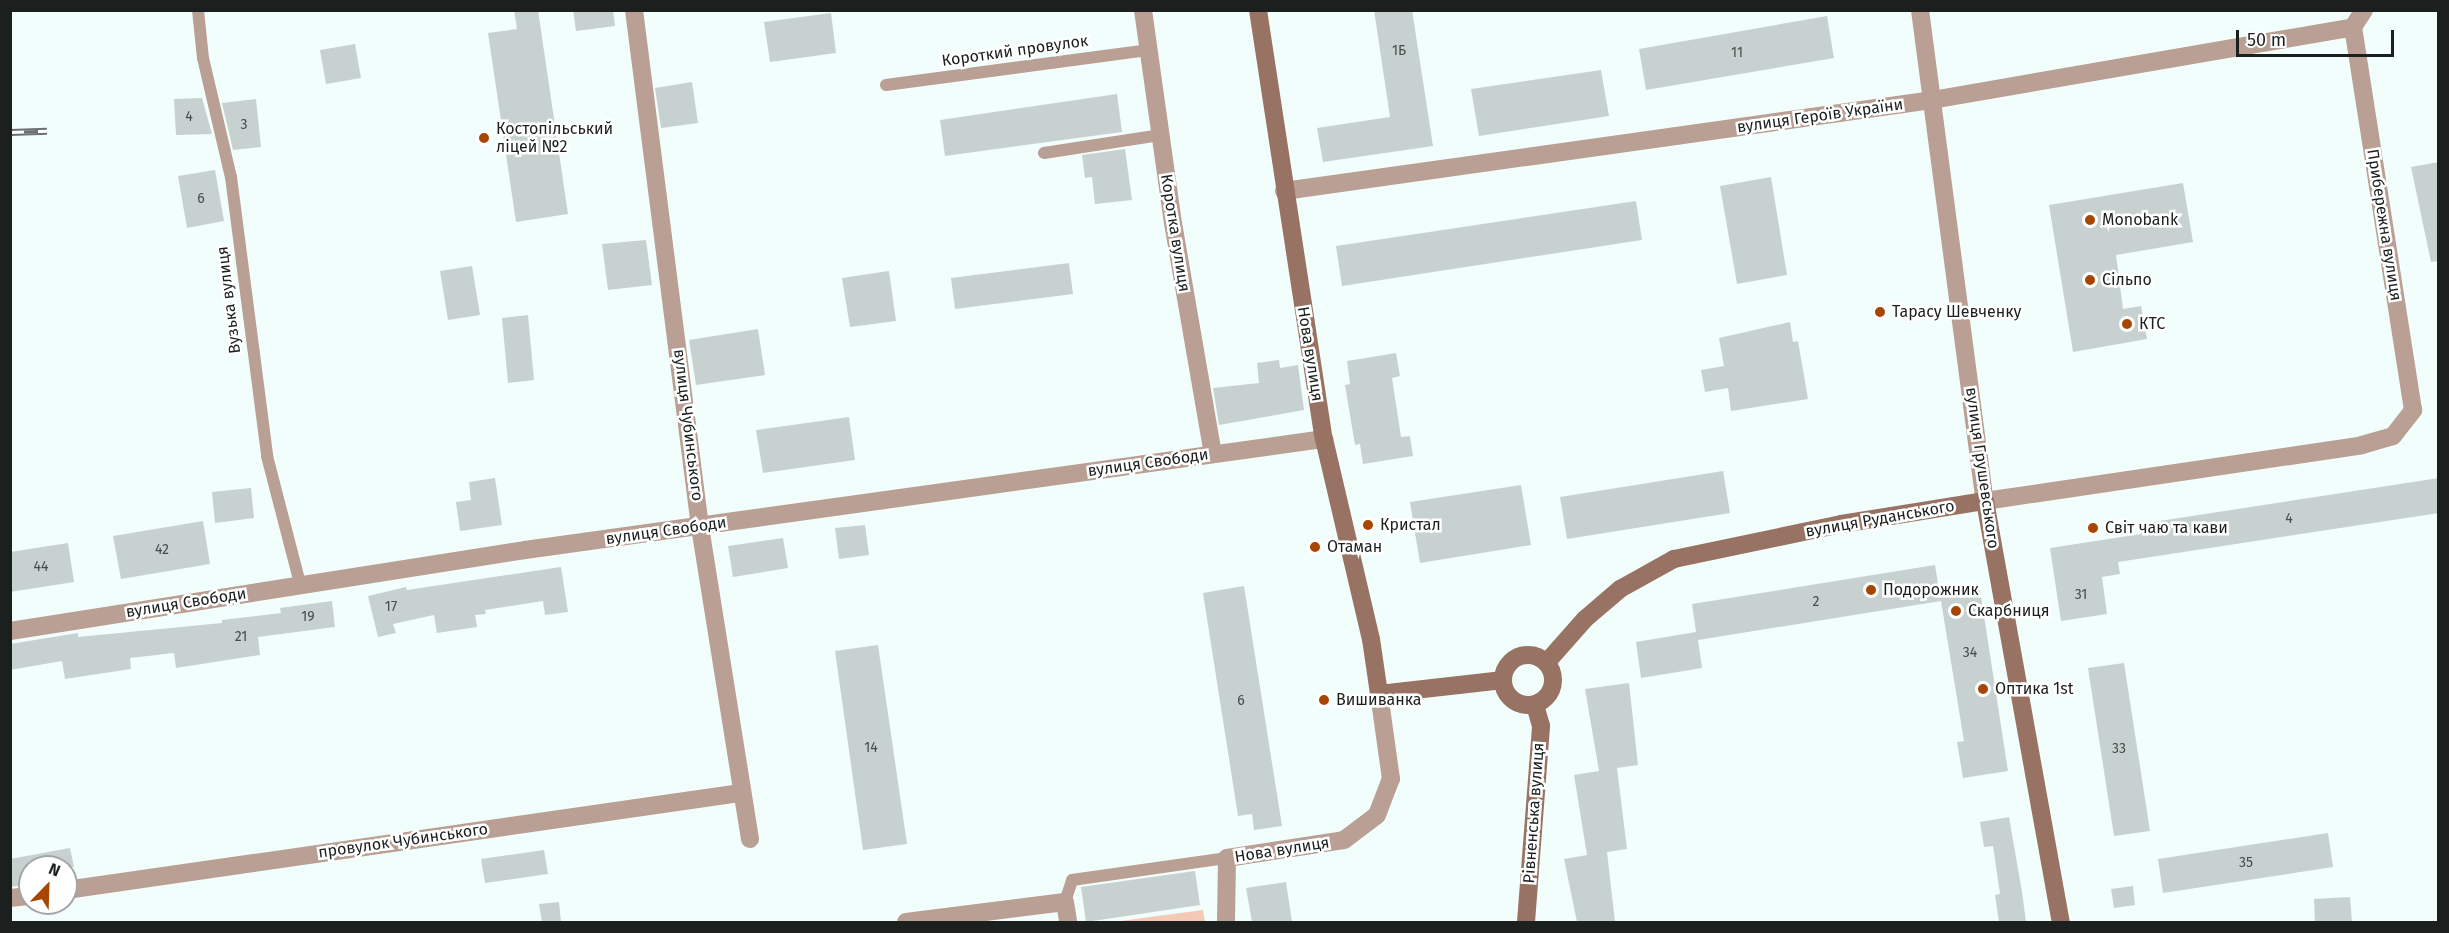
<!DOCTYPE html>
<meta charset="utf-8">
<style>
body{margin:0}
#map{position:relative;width:2449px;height:933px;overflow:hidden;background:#f2fefc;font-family:"Fira Sans",sans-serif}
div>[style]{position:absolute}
.green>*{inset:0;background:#f4c9b6}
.building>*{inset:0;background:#c7d2d0}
.lane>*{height:12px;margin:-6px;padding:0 6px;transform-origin:6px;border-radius:6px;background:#b99f94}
.street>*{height:18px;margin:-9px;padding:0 9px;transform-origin:9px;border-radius:9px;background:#b99f94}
.secondary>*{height:18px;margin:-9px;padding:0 9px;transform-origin:9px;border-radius:9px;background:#987363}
.secondary>.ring{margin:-9px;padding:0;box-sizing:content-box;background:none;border:18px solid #987363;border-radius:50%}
.rail>*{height:7px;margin-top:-3.5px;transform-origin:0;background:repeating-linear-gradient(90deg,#fff 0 14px,#69706f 0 28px);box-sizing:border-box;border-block:2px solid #69706f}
.dots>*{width:16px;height:16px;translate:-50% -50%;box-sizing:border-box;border:3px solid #fff;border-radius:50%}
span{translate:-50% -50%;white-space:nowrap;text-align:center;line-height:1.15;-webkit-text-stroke:5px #fff;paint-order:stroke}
.number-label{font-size:14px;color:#464c4a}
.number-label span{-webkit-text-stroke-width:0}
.street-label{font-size:16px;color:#1b1f1e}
.poi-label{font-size:16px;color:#1b1f1e}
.left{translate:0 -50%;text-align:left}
.frame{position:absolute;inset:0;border:12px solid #1b1f1e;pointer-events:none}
.north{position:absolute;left:18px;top:855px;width:60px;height:60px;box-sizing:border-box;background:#fff;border:2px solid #a4a5a5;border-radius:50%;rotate:23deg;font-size:16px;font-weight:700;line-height:24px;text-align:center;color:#1b1f1e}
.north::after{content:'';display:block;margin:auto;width:21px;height:27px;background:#a74501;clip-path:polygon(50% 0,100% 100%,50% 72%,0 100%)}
.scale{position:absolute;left:2236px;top:30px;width:158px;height:27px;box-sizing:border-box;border:3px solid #1b1f1e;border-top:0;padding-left:8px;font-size:18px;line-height:21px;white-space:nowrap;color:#1b1f1e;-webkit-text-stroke:4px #fff;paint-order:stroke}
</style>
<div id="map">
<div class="green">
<div style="clip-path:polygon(1203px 910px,1205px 922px,1113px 922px)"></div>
</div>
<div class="building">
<div style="clip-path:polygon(514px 10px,538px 10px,568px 214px,516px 222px,488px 33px,517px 29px)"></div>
<div style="clip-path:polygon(573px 10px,613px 10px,615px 26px,576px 31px)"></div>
<div style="clip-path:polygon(1374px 10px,1412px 10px,1433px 146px,1323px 162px,1317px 128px,1390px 117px)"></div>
<div style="clip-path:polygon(831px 13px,836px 53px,770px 62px,764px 22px)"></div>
<div style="clip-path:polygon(1827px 16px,1834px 58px,1646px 90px,1639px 49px)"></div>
<div style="clip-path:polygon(355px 44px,361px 78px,326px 84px,320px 50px)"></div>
<div style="clip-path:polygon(1601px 70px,1609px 116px,1479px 136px,1471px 89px)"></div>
<div style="clip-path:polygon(692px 82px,698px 123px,661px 128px,655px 88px)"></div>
<div style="clip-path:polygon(1117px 94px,1122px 132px,945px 156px,940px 120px)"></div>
<div style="clip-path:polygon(202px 98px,212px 134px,176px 135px,174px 99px)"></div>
<div style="clip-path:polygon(256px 99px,261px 147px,233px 150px,222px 103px)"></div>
<div style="clip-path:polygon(1125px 149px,1132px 200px,1095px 204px,1092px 177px,1085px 178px,1082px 155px)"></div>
<div style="clip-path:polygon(2439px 162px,2439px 261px,2431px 262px,2411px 167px)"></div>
<div style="clip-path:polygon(215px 170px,224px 221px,187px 228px,178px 176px)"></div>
<div style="clip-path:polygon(1771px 177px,1787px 275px,1737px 284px,1720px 186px)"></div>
<div style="clip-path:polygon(2183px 183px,2193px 242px,2116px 255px,2123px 309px,2141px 306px,2147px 339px,2073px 352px,2049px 205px)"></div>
<div style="clip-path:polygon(1636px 201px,1642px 240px,1342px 286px,1336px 246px)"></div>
<div style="clip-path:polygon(646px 240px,652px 285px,608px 290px,602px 244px)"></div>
<div style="clip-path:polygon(1069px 263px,1073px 294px,955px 309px,951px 278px)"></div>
<div style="clip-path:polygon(472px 266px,480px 315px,448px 320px,440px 271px)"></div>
<div style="clip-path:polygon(889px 271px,896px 321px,850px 327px,842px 278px)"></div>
<div style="clip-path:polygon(528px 315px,534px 380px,508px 383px,502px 318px)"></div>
<div style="clip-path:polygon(1790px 322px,1793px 342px,1798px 341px,1808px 399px,1731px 411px,1728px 388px,1705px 392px,1701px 370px,1724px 366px,1719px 338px)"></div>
<div style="clip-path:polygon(758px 329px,765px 375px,696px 385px,689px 340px)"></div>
<div style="clip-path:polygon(1396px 353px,1400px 376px,1392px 378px,1401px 437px,1410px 436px,1413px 456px,1363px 464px,1360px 444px,1355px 445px,1345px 385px,1350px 384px,1347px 361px)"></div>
<div style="clip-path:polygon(1279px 360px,1280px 368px,1298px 365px,1304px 410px,1219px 425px,1213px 388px,1259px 383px,1257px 363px)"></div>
<div style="clip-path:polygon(849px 417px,855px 460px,763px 473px,756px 430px)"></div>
<div style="clip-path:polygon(1723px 471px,1730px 513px,1567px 539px,1560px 497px)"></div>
<div style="clip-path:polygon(495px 478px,502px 525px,460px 531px,456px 502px,471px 500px,469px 482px)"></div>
<div style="clip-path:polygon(2439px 478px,2439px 513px,2118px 562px,2120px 574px,2102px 577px,2107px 614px,2061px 621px,2050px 548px,2141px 534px,2140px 524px)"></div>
<div style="clip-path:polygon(1521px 485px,1531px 545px,1420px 563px,1410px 502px)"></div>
<div style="clip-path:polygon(251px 488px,254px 518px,215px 523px,212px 492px)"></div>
<div style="clip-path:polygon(203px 521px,210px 564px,121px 579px,113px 536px)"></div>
<div style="clip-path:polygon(865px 525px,869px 555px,839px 559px,835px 528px)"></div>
<div style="clip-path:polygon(783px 538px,788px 568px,733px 577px,728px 546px)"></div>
<div style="clip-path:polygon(68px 543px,74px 582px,10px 592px,10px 552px)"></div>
<div style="clip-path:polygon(1935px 565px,1940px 597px,1980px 590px,2008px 771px,1963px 778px,1957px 742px,1964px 741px,1941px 601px,1698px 640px,1702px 668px,1641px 678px,1636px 642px,1696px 632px,1692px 604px)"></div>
<div style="clip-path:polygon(561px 567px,568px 612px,545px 615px,543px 601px,485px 610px,486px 614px,475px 615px,477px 627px,437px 633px,434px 615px,393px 624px,396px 633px,378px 637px,368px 596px,406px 587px,407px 590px)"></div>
<div style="clip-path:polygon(1244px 586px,1282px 826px,1254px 830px,1252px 814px,1238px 816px,1203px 593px)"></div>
<div style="clip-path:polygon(332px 601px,335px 627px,258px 637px,260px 655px,176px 668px,174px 653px,130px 658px,131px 669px,65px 679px,62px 661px,10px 670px,10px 644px,78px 633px,78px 637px,222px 623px,222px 620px,281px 613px,280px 608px)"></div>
<div style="clip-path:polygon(878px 645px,907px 844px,863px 850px,835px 651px)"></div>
<div style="clip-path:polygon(2124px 663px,2150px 831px,2114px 836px,2088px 668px)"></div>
<div style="clip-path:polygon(1629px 683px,1638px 765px,1617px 768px,1627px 849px,1607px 852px,1615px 922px,1577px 922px,1564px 859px,1587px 855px,1574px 775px,1599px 771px,1585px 689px)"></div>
<div style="clip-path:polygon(2009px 817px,2022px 892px,2026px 922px,1999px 922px,1995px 895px,2000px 894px,1993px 846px,1984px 847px,1980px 822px)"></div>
<div style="clip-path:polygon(2328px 833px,2333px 867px,2163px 893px,2158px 859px)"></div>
<div style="clip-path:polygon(70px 848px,74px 867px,30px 867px,30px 884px,10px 887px,10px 859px)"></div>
<div style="clip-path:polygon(544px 850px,548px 874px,485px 883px,481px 859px)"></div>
<div style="clip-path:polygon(1195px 871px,1200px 905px,1086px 922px,1081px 887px)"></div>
<div style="clip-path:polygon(1286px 882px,1292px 922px,1252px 922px,1246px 888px)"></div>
<div style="clip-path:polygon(2133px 886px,2135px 905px,2114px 908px,2111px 889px)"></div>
<div style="clip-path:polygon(2350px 897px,2352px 922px,2315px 922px,2314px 899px)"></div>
<div style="clip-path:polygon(559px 902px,561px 922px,542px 922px,539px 904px)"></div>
</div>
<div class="lane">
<div style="left:198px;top:10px;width:48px;rotate:84.1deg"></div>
<div style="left:203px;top:58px;width:122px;rotate:76.8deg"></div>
<div style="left:231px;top:177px;width:281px;rotate:82.6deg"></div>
<div style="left:267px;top:456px;width:132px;rotate:75.5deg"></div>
<div style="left:886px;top:85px;width:264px;rotate:-7.6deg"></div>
<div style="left:1044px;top:153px;width:117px;rotate:-8.8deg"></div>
<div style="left:1065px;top:902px;width:23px;rotate:-72deg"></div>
<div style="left:1072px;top:880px;width:157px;rotate:-8.1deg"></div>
</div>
<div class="street">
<div style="left:634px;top:10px;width:521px;rotate:82.72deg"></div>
<div style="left:700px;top:527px;width:316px;rotate:80.9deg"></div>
<div style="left:1143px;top:10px;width:215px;rotate:82deg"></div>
<div style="left:1173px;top:223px;width:234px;rotate:80.2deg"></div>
<div style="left:1920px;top:10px;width:495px;rotate:82.5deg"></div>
<div style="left:1985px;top:501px;width:381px;rotate:-8.4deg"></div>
<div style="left:2362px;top:445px;width:32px;rotate:-16deg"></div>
<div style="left:2393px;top:436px;width:33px;rotate:-52deg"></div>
<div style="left:2413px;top:410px;width:388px;rotate:-98.9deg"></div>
<div style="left:2353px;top:27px;width:20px;rotate:-57deg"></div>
<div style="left:1284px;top:191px;width:654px;rotate:-7.99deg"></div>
<div style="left:1932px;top:100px;width:427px;rotate:-9.8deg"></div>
<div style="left:10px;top:631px;width:521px;rotate:-8.94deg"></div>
<div style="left:525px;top:550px;width:807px;rotate:-7.91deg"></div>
<div style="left:66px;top:890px;width:682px;rotate:-8.18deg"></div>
<div style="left:10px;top:898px;width:20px;rotate:-6deg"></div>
<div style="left:906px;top:922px;width:160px;rotate:-7.2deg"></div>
<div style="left:1065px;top:902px;width:20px;rotate:81deg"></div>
<div style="left:1226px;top:922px;width:64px;rotate:-89.1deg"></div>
<div style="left:1227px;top:858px;width:118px;rotate:-8.7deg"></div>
<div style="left:1344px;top:840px;width:41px;rotate:-37.1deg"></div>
<div style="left:1377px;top:815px;width:39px;rotate:-69deg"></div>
<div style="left:1391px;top:779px;width:86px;rotate:-98deg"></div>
</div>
<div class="secondary">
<div style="left:1258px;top:10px;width:434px;rotate:81.3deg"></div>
<div style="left:1324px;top:439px;width:205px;rotate:76.8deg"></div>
<div style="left:1371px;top:639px;width:56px;rotate:81.7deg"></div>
<div style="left:1379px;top:694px;width:125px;rotate:-6.4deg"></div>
<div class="ring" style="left:1503px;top:655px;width:32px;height:32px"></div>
<div style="left:1547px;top:662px;width:57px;rotate:-48.5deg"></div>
<div style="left:1585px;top:619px;width:46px;rotate:-40.6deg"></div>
<div style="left:1620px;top:589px;width:62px;rotate:-29.1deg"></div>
<div style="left:1674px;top:559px;width:171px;rotate:-11.8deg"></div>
<div style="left:1841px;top:524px;width:146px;rotate:-9.1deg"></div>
<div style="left:1985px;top:501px;width:428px;rotate:79.8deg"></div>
<div style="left:1526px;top:922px;width:197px;rotate:-85.6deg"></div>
<div style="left:1541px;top:726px;width:22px;rotate:-106deg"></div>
</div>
<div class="rail">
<div style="left:10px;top:132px;width:37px;rotate:-2deg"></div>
</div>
<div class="dots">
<div style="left:484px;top:138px;background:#a74501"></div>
<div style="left:2090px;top:220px;background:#a74501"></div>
<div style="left:2090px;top:280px;background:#a74501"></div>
<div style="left:1880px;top:312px;background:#a74501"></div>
<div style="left:2127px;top:324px;background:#a74501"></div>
<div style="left:1368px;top:525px;background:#a74501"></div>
<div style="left:2093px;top:528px;background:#a74501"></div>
<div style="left:1315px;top:547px;background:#a74501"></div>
<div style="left:1871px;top:590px;background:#a74501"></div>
<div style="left:1956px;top:611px;background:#a74501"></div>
<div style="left:1983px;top:689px;background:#a74501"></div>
<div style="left:1324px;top:700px;background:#a74501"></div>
</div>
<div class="number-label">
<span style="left:1399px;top:51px">1Б</span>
<span style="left:1737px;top:53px">11</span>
<span style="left:189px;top:117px">4</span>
<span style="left:244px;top:125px">3</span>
<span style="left:201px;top:199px">6</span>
<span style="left:2289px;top:519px">4</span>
<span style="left:162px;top:550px">42</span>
<span style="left:41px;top:567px">44</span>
<span style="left:2081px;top:595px">31</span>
<span style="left:1816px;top:602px">2</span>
<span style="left:391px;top:607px">17</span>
<span style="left:308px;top:617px">19</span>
<span style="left:241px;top:637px">21</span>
<span style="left:1970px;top:653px">34</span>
<span style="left:1241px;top:701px">6</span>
<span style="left:871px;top:748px">14</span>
<span style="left:2119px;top:749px">33</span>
<span style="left:2246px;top:863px">35</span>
</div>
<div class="street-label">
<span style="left:1015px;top:51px;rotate:-8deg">Короткий провулок</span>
<span style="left:1820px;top:116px;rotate:-8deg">вулиця Героїв України</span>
<span style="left:2384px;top:225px;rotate:81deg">Прибережна вулиця</span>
<span style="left:1175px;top:233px;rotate:81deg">Коротка вулиця</span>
<span style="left:229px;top:300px;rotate:-97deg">Вузька вулиця</span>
<span style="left:1310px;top:354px;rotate:81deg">Нова вулиця</span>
<span style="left:688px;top:425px;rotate:83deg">вулиця Чубинського</span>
<span style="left:1148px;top:463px;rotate:-8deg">вулиця Свободи</span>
<span style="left:1982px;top:468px;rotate:82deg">вулиця Грушевського</span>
<span style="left:1880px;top:519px;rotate:-10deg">вулиця Руданського</span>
<span style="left:666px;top:531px;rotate:-8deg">вулиця Свободи</span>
<span style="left:186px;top:603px;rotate:-9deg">вулиця Свободи</span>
<span style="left:1534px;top:813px;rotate:-86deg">Рівненська вулиця</span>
<span style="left:403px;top:841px;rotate:-8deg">провулок Чубинського</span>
<span style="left:1282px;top:850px;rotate:-9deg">Нова вулиця</span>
</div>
<div class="poi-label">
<span class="left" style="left:496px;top:138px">Костопільський<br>ліцей №2</span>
<span class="left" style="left:2102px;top:220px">Monobank</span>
<span class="left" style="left:2102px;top:280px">Сільпо</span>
<span class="left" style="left:1892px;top:312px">Тарасу Шевченку</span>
<span class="left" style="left:2139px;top:324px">КТС</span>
<span class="left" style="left:1380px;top:525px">Кристал</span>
<span class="left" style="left:2105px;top:528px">Світ чаю та кави</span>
<span class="left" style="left:1327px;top:547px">Отаман</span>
<span class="left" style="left:1883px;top:590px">Подорожник</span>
<span class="left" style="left:1968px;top:611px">Скарбниця</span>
<span class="left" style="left:1995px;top:689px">Оптика 1st</span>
<span class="left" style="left:1336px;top:700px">Вишиванка</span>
</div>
<div class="frame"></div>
<div class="north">N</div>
<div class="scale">50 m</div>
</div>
